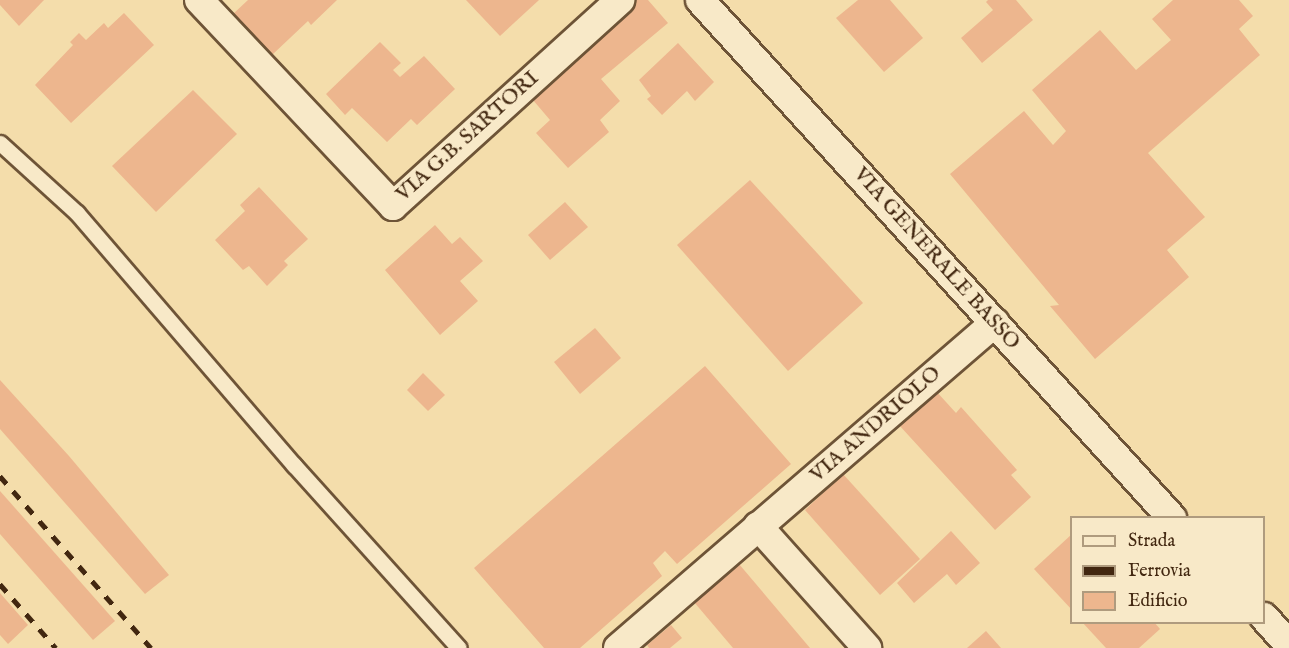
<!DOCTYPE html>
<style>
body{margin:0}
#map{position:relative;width:1289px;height:648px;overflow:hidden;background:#f4ddab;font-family:"IM FELL English",serif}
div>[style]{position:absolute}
.building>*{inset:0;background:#edb68e}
.roads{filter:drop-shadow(2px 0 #6e5437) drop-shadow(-2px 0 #6e5437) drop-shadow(0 2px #6e5437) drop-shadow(0 -2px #6e5437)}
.lane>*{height:15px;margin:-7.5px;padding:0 7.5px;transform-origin:7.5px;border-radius:7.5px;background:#f8e9c8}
.street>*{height:28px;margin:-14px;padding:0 14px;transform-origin:14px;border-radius:14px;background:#f8e9c8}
.rail>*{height:4.5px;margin-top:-2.25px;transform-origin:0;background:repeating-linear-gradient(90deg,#422710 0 10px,transparent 0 20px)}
span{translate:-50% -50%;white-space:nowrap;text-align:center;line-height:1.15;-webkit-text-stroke:4.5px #f8e9c8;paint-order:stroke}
.street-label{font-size:21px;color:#422710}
.legend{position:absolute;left:1070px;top:516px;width:195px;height:108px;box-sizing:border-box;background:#f8e9c8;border:2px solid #af9b7e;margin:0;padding:8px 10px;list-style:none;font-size:18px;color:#422710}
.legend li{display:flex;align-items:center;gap:12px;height:30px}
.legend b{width:30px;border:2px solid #af9b7e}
</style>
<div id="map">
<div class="building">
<div style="clip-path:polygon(0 0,44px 0,19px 26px,0 5px)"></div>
<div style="clip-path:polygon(248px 0,337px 0,311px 25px,308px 21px,272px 55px,233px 14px)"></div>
<div style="clip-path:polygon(466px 0,539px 0,500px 36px)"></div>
<div style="clip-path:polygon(631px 0,648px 0,668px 23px,601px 79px,620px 101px,600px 120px,609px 132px,568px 168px,536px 133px,550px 120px,527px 93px)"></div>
<div style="clip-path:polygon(858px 0,890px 0,923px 38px,884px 72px,836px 18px)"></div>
<div style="clip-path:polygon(988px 0,1016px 0,1033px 20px,982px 63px,961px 38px,993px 10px,986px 2px)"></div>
<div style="clip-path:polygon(1173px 0,1239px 0,1253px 16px,1239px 29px,1260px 55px,1148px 153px,1205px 217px,1167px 250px,1189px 277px,1095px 359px,1050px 306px,1059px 305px,950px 174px,1024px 111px,1053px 145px,1066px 131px,1032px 90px,1100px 30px,1136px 70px,1171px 40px,1152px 19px)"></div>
<div style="clip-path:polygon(124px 13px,154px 45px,71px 123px,35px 85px,73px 45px,70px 42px,79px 33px,86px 40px,104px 23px,108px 28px)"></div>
<div style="clip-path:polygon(380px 42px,401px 63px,393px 70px,400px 77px,424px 56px,455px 89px,417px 125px,411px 119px,387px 142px,352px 108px,345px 115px,326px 94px)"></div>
<div style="clip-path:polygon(678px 43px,714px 82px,695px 101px,687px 91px,662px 115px,647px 99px,651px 96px,639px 80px)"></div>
<div style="clip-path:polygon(193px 90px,237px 134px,156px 212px,112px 166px)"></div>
<div style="clip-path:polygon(750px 180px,863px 303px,788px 371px,677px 245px)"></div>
<div style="clip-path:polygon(259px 187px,308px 239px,284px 261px,288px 265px,267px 286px,249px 266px,243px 270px,215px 240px,245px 211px,240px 205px)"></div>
<div style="clip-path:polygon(565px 202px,588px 227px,550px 260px,528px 235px)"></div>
<div style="clip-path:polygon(435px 225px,452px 244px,460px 237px,483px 261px,460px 281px,478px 301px,440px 335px,385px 270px)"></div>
<div style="clip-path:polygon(595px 328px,621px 358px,580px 394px,554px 362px)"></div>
<div style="clip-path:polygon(705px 366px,791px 464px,677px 564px,665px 551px,653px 563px,662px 576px,580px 648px,544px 648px,474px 568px)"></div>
<div style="clip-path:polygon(423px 373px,445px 395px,428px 411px,407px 390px)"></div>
<div style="clip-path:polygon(0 380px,69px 456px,169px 575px,145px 594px,0 429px)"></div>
<div style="clip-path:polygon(936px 391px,956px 413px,961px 407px,1017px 470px,1011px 475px,1031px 497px,995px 530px,899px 425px)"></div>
<div style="clip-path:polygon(843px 474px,920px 559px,880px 595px,805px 510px)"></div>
<div style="clip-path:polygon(0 491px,115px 621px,93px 640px,0 534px)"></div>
<div style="clip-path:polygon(951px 531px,980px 563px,956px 585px,947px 574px,914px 603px,897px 583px)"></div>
<div style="clip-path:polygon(1072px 534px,1072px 610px,1034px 569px)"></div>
<div style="clip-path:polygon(739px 564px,810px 648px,733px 648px,694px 602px)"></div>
<div style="clip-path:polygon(0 593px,28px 625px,8px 644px,0 635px)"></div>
<div style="clip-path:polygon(1082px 622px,1154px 622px,1160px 629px,1139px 648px,1106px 648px)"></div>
<div style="clip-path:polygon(671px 625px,682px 638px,670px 648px,649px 648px,647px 645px)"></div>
<div style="clip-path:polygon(986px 631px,1001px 648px,967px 648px)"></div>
</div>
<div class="roads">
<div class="lane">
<div style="left:0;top:143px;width:104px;rotate:42.3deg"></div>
<div style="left:77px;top:213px;width:333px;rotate:49.3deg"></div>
<div style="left:294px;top:465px;width:246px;rotate:48deg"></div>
</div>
<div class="street">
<div style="left:199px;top:0;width:283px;rotate:46.7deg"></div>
<div style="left:393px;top:206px;width:307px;rotate:-42.2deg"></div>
<div style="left:700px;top:0;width:701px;rotate:47.66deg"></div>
<div style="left:758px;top:526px;width:164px;rotate:48.2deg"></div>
<div style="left:1264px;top:617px;width:38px;rotate:48deg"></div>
<div style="left:618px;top:648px;width:498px;rotate:-40.8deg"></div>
</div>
</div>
<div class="rail">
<div style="left:0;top:476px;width:229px;rotate:48.7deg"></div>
<div style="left:0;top:584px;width:85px;rotate:48.8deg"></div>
</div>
<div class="street-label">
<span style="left:468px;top:137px;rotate:-42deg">VIA G.B. SARTORI</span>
<span style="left:936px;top:259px;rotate:48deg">VIA GENERALE BASSO</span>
<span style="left:876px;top:425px;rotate:-41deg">VIA ANDRIOLO</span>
</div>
<ul class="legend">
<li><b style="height:8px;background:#f8e9c8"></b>Strada</li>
<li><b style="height:8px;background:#422710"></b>Ferrovia</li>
<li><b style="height:16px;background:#edb68e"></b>Edificio</li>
</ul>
</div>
